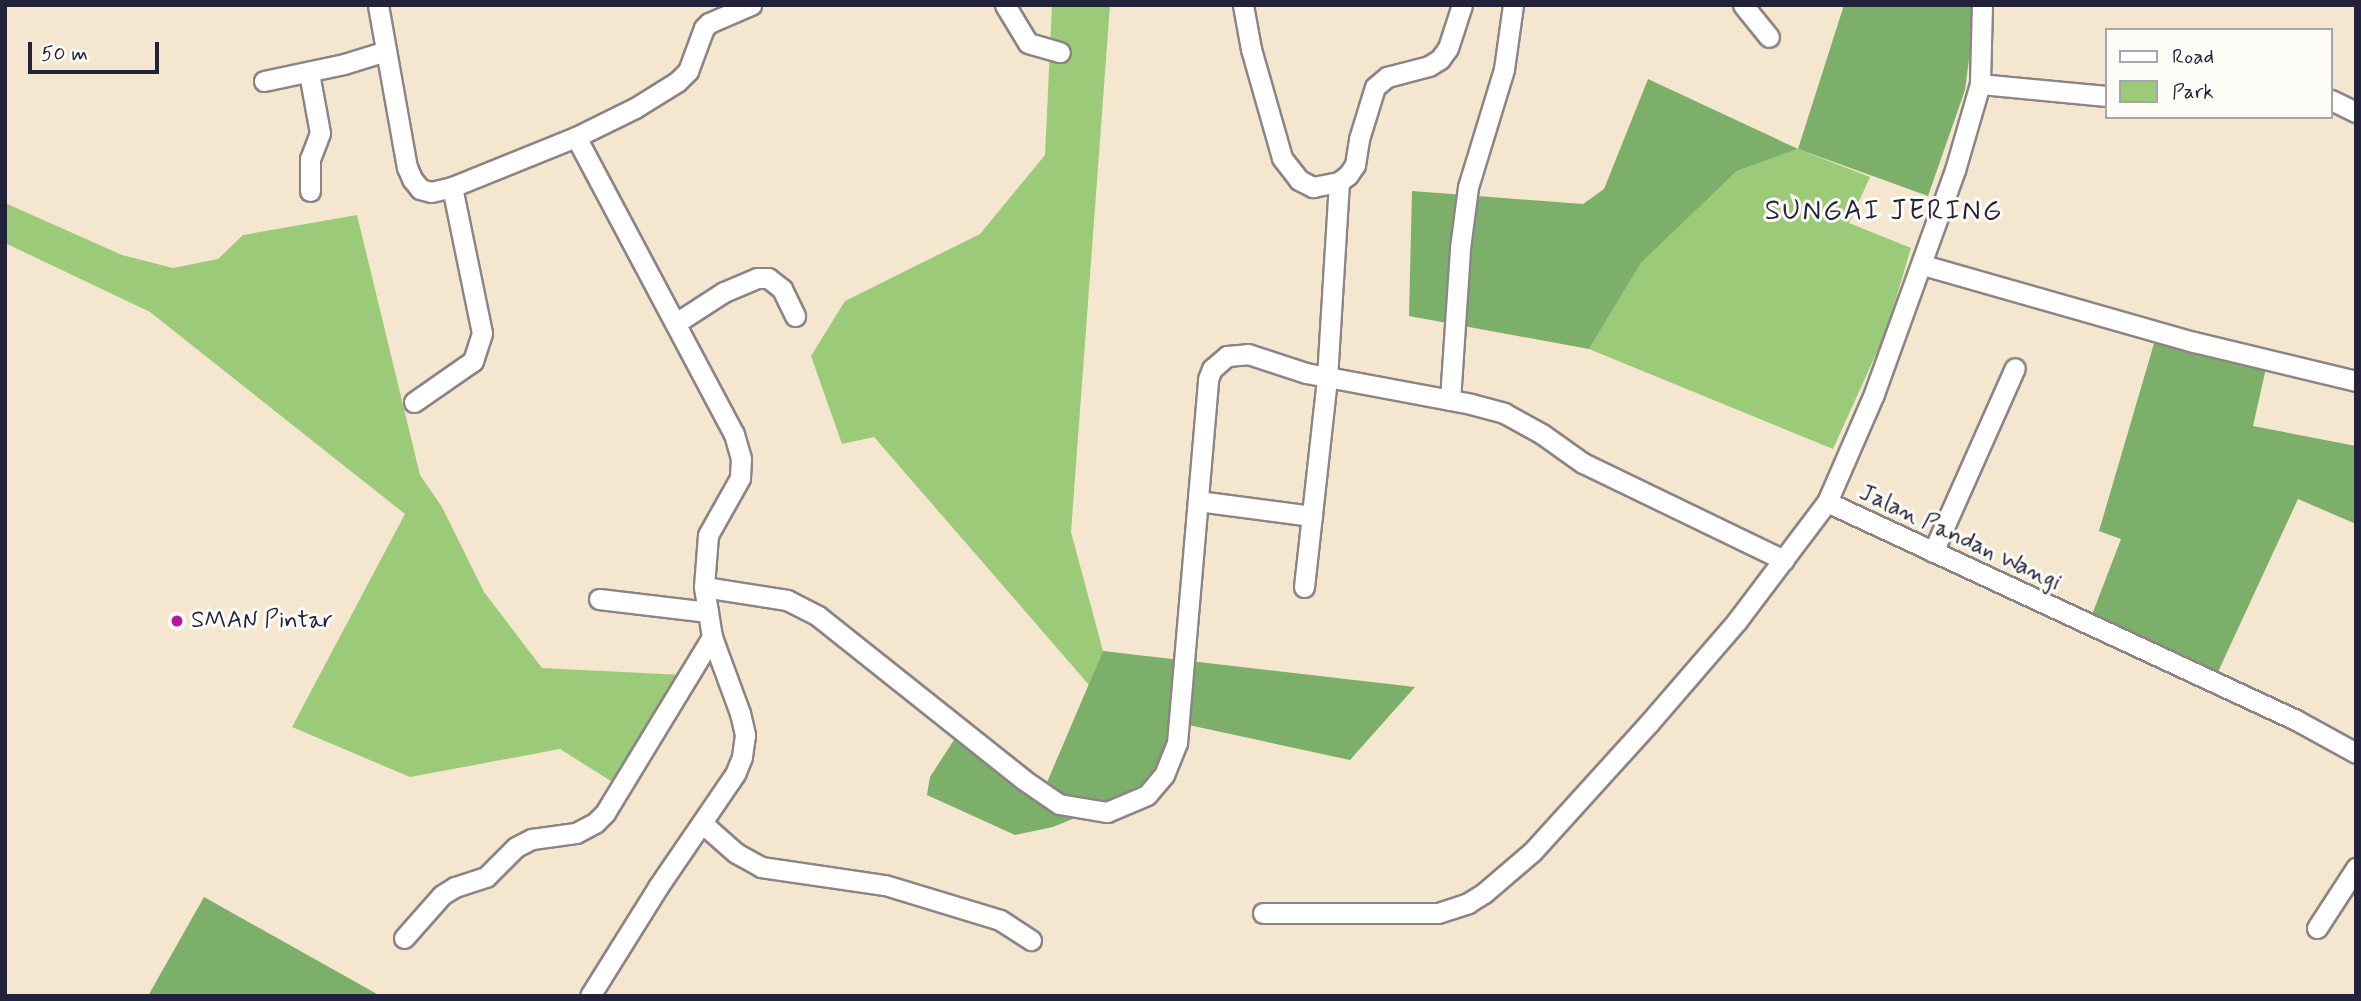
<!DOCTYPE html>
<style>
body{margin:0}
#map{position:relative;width:2361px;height:1001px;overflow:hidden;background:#f5e6cf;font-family:Mynerve,sans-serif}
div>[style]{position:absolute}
.green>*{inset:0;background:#9bcb79}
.forest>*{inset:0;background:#7caf69}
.roads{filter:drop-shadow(2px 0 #8c8485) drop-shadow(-2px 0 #8c8485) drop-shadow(0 2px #8c8485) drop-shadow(0 -2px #8c8485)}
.minor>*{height:19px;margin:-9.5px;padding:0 9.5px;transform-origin:9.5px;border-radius:9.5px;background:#fff}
.dots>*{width:19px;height:19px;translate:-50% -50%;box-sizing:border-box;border:4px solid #fdfcf7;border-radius:50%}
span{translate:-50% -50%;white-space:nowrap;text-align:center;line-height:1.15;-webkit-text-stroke:6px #fdfcf7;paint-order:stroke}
.street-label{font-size:24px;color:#22223b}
.poi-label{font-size:24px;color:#22223b}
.left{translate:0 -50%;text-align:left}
.quarter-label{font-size:28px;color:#22223b;letter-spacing:2px}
.frame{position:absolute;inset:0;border:7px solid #22223b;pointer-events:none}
.legend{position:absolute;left:2105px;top:28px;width:228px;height:91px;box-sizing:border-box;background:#fdfcf7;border:2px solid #a5a5ac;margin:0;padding:9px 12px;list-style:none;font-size:21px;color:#22223b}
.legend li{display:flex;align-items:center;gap:14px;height:35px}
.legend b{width:35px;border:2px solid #a5a5ac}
.scale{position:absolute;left:28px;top:42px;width:131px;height:32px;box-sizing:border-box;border:4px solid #22223b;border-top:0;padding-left:9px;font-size:21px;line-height:24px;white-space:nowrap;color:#22223b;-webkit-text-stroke:5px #fdfcf7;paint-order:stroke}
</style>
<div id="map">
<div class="green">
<div style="clip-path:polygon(1052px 5px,1110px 5px,1071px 532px,1103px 651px,1089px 685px,874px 437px,842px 444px,811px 356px,845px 301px,980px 234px,1045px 155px)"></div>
<div style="clip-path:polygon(1798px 149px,1870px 177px,1849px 223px,1911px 248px,1886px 332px,1833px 449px,1589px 349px,1641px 263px,1737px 171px)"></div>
<div style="clip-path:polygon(5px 203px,122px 255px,173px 268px,218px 259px,243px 235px,357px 215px,420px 475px,442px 507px,484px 592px,542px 668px,684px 675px,614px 783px,560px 749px,410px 777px,292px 727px,405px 514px,150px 312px,5px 243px)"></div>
</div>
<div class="forest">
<div style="clip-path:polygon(1844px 5px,1976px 5px,1965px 90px,1928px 196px,1798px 149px,1737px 171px,1641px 263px,1589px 349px,1409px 316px,1412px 191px,1583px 204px,1604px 189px,1648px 79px,1798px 149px)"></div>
<div style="clip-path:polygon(2155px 340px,2266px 368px,2253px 426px,2356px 446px,2356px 524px,2298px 499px,2217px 674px,2090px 620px,2121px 539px,2099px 531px)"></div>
<div style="clip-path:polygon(1103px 651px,1415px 687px,1350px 760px,1175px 722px,1159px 773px,1136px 793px,1053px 827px,1015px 835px,927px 795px,930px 777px,963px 726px,1045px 787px)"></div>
<div style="clip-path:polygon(204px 897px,377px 994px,148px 996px)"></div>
</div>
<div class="roads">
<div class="minor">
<div style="left:378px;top:5px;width:165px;rotate:79.9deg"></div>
<div style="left:407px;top:167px;width:13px;rotate:67deg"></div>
<div style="left:412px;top:179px;width:13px;rotate:51deg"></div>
<div style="left:420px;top:189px;width:11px;rotate:15deg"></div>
<div style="left:431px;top:192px;width:22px;rotate:-13deg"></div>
<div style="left:452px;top:187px;width:134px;rotate:-22deg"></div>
<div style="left:576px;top:137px;width:66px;rotate:-26.2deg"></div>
<div style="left:635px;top:108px;width:49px;rotate:-31.8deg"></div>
<div style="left:677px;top:82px;width:16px;rotate:-45deg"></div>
<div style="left:688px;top:71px;width:46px;rotate:-69.6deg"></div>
<div style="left:704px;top:28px;width:7px;rotate:-45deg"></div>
<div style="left:709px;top:23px;width:46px;rotate:-23.2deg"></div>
<div style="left:1005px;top:5px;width:44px;rotate:58.8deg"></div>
<div style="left:1028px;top:43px;width:33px;rotate:16deg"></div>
<div style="left:1243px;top:5px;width:45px;rotate:79.7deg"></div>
<div style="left:1251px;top:49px;width:113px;rotate:74.1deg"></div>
<div style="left:1282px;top:158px;width:28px;rotate:52deg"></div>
<div style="left:1299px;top:180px;width:16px;rotate:27deg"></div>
<div style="left:1313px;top:187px;width:26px;rotate:-11deg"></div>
<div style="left:1339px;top:182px;width:11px;rotate:-38deg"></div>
<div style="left:1348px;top:175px;width:12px;rotate:-55deg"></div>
<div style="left:1355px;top:165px;width:26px;rotate:-81deg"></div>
<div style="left:1359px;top:139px;width:54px;rotate:-72.9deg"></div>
<div style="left:1375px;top:87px;width:16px;rotate:-40deg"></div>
<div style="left:1387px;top:77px;width:43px;rotate:-14.7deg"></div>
<div style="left:1429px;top:66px;width:13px;rotate:-32deg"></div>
<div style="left:1440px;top:59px;width:14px;rotate:-54deg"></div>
<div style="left:1448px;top:48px;width:45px;rotate:-72deg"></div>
<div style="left:1743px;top:5px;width:41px;rotate:50.9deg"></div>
<div style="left:1982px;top:5px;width:79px;rotate:91.5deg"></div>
<div style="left:1980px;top:84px;width:90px;rotate:106.2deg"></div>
<div style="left:1955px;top:170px;width:238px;rotate:109.9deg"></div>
<div style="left:1874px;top:394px;width:118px;rotate:113.5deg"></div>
<div style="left:1827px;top:502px;width:517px;rotate:24.93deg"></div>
<div style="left:2296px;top:720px;width:68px;rotate:28.8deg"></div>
<div style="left:309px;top:73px;width:61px;rotate:79.6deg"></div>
<div style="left:320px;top:133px;width:28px;rotate:111deg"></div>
<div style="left:310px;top:159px;width:32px;rotate:90deg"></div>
<div style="left:264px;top:81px;width:82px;rotate:-12deg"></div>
<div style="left:344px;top:64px;width:44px;rotate:-17.2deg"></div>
<div style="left:1980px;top:84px;width:128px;rotate:5.4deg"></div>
<div style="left:2331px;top:100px;width:28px;rotate:26deg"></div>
<div style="left:576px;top:137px;width:336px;rotate:62deg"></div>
<div style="left:734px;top:434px;width:25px;rotate:74deg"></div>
<div style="left:741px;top:458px;width:20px;rotate:93deg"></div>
<div style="left:740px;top:478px;width:65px;rotate:119.3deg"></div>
<div style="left:708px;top:535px;width:52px;rotate:94.4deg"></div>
<div style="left:704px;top:587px;width:51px;rotate:80.9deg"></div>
<div style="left:712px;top:637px;width:81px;rotate:69.8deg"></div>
<div style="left:740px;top:713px;width:23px;rotate:77deg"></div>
<div style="left:745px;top:735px;width:22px;rotate:98deg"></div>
<div style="left:742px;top:757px;width:18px;rotate:112deg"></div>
<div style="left:735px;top:774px;width:137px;rotate:124.3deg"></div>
<div style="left:658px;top:887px;width:128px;rotate:122deg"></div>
<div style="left:1923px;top:265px;width:282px;rotate:15.9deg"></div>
<div style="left:2194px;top:342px;width:167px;rotate:13.5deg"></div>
<div style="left:676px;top:323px;width:57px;rotate:-32.9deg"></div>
<div style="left:724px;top:292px;width:36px;rotate:-23deg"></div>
<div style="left:757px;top:278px;width:11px"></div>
<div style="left:768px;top:278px;width:18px;rotate:38deg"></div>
<div style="left:782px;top:289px;width:30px;rotate:64deg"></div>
<div style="left:1450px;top:400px;width:152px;rotate:-86.2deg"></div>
<div style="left:1460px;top:248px;width:62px;rotate:-82.5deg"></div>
<div style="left:1468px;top:187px;width:123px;rotate:-73deg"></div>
<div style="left:1504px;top:69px;width:65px;rotate:-82deg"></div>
<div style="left:414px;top:402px;width:72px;rotate:-34.8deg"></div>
<div style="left:473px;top:361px;width:29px;rotate:-72deg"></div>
<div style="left:482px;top:333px;width:149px;rotate:-101.6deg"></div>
<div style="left:1198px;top:501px;width:115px;rotate:7.5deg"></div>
<div style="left:1933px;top:552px;width:201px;rotate:-66deg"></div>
<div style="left:704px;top:587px;width:84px;rotate:8.9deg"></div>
<div style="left:787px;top:600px;width:35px;rotate:27deg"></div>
<div style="left:818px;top:616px;width:263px;rotate:38.5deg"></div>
<div style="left:1024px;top:780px;width:42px;rotate:34.4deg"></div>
<div style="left:1059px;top:804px;width:49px;rotate:9.5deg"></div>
<div style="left:1107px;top:812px;width:43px;rotate:-23deg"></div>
<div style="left:1147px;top:795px;width:26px;rotate:-50deg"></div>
<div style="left:1164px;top:775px;width:35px;rotate:-68deg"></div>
<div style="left:1177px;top:743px;width:365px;rotate:-85.1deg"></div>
<div style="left:1208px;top:379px;width:11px;rotate:-68deg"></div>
<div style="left:1212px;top:369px;width:20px;rotate:-41deg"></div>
<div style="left:1227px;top:356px;width:21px;rotate:-5deg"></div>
<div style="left:1248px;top:354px;width:61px;rotate:18.1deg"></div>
<div style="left:1306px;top:373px;width:168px;rotate:10.6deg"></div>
<div style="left:1471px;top:404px;width:34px;rotate:15deg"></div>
<div style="left:1504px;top:413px;width:43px;rotate:28.9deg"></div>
<div style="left:1542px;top:434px;width:50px;rotate:35.3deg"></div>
<div style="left:1583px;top:463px;width:223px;rotate:25.8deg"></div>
<div style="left:1304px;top:587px;width:210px;rotate:-83.7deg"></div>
<div style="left:1327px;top:378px;width:196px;rotate:-86.5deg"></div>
<div style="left:599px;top:599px;width:110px;rotate:6.8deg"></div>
<div style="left:702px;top:823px;width:45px;rotate:41.4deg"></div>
<div style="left:736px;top:853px;width:29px;rotate:29deg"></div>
<div style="left:761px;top:867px;width:125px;rotate:8.3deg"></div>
<div style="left:885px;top:885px;width:120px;rotate:16.9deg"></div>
<div style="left:1000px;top:920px;width:37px;rotate:33deg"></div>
<div style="left:1263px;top:913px;width:175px"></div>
<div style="left:1438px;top:913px;width:32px;rotate:-18deg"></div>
<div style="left:1468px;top:903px;width:19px;rotate:-32deg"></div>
<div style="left:1484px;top:893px;width:63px;rotate:-40.5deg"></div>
<div style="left:1532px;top:852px;width:174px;rotate:-47.8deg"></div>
<div style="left:1649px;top:723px;width:135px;rotate:-49.2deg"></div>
<div style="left:1737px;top:621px;width:149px;rotate:-52.9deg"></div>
<div style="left:2317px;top:928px;width:72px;rotate:-57deg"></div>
<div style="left:404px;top:938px;width:57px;rotate:-48.5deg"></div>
<div style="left:442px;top:895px;width:15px;rotate:-32deg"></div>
<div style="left:455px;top:887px;width:33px;rotate:-18deg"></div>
<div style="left:486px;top:877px;width:42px;rotate:-45deg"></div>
<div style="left:516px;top:847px;width:18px;rotate:-27deg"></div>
<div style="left:532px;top:839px;width:44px;rotate:-7.8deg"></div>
<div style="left:576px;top:833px;width:21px;rotate:-28deg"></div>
<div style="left:595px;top:823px;width:14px;rotate:-45deg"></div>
<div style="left:605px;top:813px;width:206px;rotate:-58.7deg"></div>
</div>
</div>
<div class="dots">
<div style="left:177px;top:621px;background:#b5179e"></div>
</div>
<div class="street-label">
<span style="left:1960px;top:538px;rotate:25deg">Jalan Pandan Wangi</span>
</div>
<div class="poi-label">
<span class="left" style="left:191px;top:621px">SMAN Pintar</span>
</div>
<div class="quarter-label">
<span style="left:1884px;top:212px">SUNGAI JERING</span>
</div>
<div class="frame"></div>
<ul class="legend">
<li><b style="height:9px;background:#fff"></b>Road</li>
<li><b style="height:19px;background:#9bcb79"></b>Park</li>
</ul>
<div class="scale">50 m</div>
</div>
